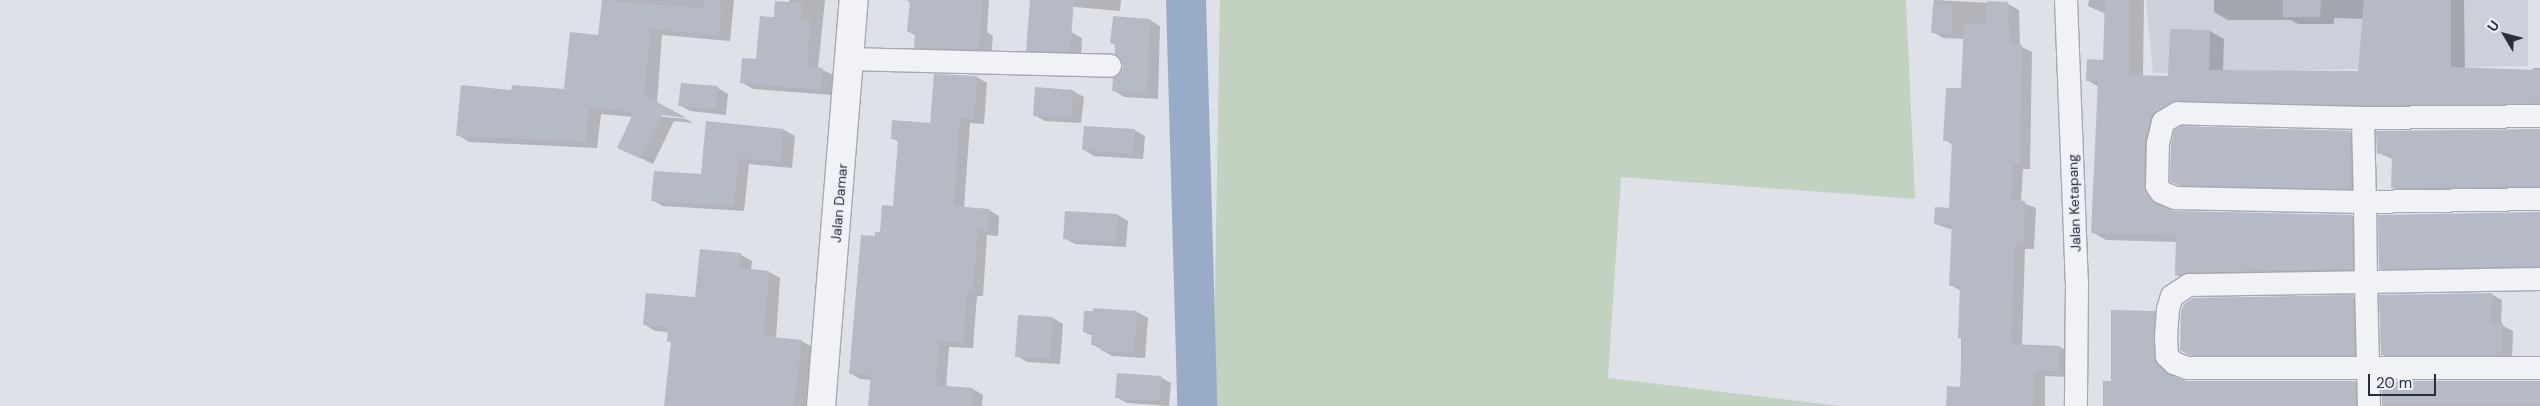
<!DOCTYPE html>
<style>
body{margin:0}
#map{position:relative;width:2540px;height:406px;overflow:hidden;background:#dfe1e8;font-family:"DM Sans",sans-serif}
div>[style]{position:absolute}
.built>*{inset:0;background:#cdd0da}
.green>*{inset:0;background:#c2d2c0}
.shadow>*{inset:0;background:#0003}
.river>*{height:40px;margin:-20px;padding:0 20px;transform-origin:20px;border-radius:20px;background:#9aabc8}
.building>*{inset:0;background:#b6bac5}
.roads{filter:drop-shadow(1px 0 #a4a8b2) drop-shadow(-1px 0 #a4a8b2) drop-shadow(0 1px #a4a8b2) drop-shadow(0 -1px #a4a8b2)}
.minor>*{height:22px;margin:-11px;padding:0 11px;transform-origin:11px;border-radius:11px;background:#f1f2f6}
.tertiary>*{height:28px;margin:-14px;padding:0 14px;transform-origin:14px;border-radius:14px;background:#f1f2f6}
span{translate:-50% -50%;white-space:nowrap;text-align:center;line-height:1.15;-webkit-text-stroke:4.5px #eef0f5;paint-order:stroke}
.street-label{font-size:14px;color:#282e3f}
.north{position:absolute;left:2480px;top:10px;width:50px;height:50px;-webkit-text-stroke:4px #eef0f5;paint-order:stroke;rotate:307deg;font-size:14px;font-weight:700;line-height:20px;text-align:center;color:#282e3f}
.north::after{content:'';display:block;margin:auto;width:18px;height:22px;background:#282e3f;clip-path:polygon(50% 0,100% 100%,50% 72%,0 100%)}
.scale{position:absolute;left:2368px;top:374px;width:68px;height:22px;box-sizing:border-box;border:2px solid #282e3f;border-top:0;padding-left:6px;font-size:15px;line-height:18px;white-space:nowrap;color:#282e3f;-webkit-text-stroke:4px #eef0f5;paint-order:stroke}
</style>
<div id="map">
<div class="built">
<div style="clip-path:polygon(2146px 0,2528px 0,2528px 66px,2153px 73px)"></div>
</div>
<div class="green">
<div style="clip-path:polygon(1220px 0,1906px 0,1915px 199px,1621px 177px,1608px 378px,1841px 406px,1213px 406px)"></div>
</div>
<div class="shadow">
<div style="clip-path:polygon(603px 0,734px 0,730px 41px,662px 35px,656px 116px,686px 119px,693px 123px,674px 121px,653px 164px,630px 153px,634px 117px,601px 114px,597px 148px,469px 142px,458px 135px,512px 91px,565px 91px,599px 36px)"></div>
<div style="clip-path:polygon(790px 0,825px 0,818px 68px,834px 75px,833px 95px,753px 89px,741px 82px,757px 61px,775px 19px)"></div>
<div style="clip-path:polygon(907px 0,989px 0,987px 32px,993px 36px,991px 56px,928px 54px,915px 47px,916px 36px,908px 31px,911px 4px)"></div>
<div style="clip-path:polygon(1066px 0,1121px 0,1120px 11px,1075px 7px)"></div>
<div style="clip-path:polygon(1934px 0,2008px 4px,2019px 10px,2020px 46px,2032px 52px,2030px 169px,2023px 169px,2021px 202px,2036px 208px,2034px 249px,2025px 249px,2022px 345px,2060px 347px,2070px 353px,2069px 377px,2045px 376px,2045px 406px,1947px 406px,1961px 388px,1961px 291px,1951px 285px,1953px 230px,1935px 224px,1950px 209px,1953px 145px,1945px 140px,1962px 89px,1965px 39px,1943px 38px,1933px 32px)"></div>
<div style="clip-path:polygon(2089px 0,2144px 0,2143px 76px,2169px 77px,2210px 31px,2224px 39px,2223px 71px,2359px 72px,2364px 19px,2334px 18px,2334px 24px,2298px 24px,2291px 20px,2228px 20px,2214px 12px,2214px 0,2464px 0,2465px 69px,2533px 71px,2533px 68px,2540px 68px,2540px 110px,2166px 122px,2158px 195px,2167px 210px,2174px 212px,2352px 216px,2366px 224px,2366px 276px,2190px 283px,2177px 275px,2177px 242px,2106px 240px,2092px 232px,2099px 87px,2087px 80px,2104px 61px,2106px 14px,2088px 6px)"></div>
<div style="clip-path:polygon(1150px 20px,1160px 26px,1158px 99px,1124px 97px,1113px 90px,1124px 66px,1116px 45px,1112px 43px)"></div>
<div style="clip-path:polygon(1071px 32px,1082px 38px,1081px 57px,1038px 56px,1028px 50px)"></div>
<div style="clip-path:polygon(935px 76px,977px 77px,987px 83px,984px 124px,970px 123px,964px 208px,989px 210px,999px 216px,998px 236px,987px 235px,983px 296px,977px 296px,973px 348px,949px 347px,946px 387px,973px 389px,983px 395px,982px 406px,870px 406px,872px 380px,860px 379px,850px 373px,876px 238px,895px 207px,899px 142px,892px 138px,931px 124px)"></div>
<div style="clip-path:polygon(718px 88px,728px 94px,726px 115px,690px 111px,680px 105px)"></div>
<div style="clip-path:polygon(1037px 88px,1073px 91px,1084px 97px,1081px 123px,1045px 121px,1034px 115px)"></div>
<div style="clip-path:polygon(707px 122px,784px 130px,795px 136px,792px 168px,749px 164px,744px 211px,663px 206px,652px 200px,702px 176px)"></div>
<div style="clip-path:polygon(1134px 130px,1145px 136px,1143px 159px,1094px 156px,1083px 149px)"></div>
<div style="clip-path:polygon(2540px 130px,2540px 192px,2403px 194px,2393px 188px,2393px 159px,2378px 153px)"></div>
<div style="clip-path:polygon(2350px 132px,2360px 138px,2361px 194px,2182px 187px,2172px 181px)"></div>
<div style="clip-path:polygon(2540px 213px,2540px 272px,2391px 274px,2380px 268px)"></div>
<div style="clip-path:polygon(1118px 215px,1128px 221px,1126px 247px,1075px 244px,1064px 238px)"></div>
<div style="clip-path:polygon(701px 251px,741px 255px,752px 261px,751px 270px,769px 272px,780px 278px,776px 338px,801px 341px,813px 347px,806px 406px,665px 406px,672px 343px,668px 341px,669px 332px,655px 331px,644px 324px,696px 299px)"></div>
<div style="clip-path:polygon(2491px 294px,2502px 300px,2501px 325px,2513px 331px,2512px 360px,2392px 360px,2382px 354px)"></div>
<div style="clip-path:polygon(2353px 297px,2363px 302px,2364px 360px,2200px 360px,2181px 350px)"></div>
<div style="clip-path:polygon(1137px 312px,1148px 318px,1145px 358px,1112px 356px,1092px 344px,1093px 336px,1084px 332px)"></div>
<div style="clip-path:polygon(2154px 312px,2165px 318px,2164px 364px,2175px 378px,2187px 382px,2355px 382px,2365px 388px,2367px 406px,2104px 406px,2112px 383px)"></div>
<div style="clip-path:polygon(1053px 318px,1063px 324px,1060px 364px,1027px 362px,1017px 356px)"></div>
<div style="clip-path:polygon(1160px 377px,1171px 383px,1169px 406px,1127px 403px,1116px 397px)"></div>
<div style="clip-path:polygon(2383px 382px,2540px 382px,2540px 406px,2382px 406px)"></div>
</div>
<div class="river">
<div style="left:1186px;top:0;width:406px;rotate:88.4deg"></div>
</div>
<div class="building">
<div style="clip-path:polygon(602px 0,703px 8px,704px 0,721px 0,719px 36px,651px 29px,644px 95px,687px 118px,662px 115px,641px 159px,617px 148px,634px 112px,589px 108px,586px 142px,456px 136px,461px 85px,511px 90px,512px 85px,564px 89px,570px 32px,598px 35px)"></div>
<div style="clip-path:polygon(910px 0,983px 0,979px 49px,914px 48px,915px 32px,907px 32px)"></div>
<div style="clip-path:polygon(1030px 0,1074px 0,1070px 52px,1026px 51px)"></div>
<div style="clip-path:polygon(2105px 0,2129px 0,2129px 75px,2168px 76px,2170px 29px,2210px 30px,2209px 70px,2358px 71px,2364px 0,2451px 0,2451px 67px,2540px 70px,2540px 103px,2363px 105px,2171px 102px,2152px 115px,2145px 140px,2144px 186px,2155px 204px,2175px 211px,2352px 215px,2353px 269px,2189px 272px,2175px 276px,2176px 235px,2091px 233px,2098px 81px,2086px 81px,2087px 59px,2103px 60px)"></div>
<div style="clip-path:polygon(2283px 0,2321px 0,2320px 17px,2283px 17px)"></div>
<div style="clip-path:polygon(775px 1px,802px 3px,801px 20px,811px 21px,807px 66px,823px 68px,821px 90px,740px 83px,742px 58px,756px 59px,760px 16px,774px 17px)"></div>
<div style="clip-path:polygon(1987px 1px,2008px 2px,2010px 44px,2022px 45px,2020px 164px,2013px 164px,2011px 200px,2025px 201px,2023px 244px,2015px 244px,2011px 344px,2060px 346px,2059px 372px,2035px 370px,2033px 406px,1946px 406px,1947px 386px,1960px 387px,1962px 338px,1958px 338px,1960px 286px,1949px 286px,1952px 225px,1934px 224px,1935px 207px,1949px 208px,1952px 141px,1943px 141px,1946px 88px,1961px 88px,1964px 23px,1985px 23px)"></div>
<div style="clip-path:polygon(1933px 4px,1952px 5px,1951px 34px,1931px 33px)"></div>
<div style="clip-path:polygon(1113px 16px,1150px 19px,1147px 94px,1112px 91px,1113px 78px,1121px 73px,1123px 66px,1115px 54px,1115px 44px,1110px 43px)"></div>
<div style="clip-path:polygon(934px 74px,977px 76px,974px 119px,960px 118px,954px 206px,990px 209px,988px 231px,978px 230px,973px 291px,967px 291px,963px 343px,939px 342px,936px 385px,973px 388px,972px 406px,868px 406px,871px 375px,849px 374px,861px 235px,875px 236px,875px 232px,880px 232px,882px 205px,893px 206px,898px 140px,891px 139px,892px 120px,930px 123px)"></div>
<div style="clip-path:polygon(681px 83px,718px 86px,716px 109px,678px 106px)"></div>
<div style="clip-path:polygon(1035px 87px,1073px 90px,1071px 118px,1033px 116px)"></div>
<div style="clip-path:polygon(706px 121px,784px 129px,781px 162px,739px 158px,734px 206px,651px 201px,654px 171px,701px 174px)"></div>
<div style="clip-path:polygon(1084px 126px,1135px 129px,1133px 154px,1082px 150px)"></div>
<div style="clip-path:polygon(2181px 126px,2350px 131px,2351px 189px,2178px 185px,2170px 182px,2171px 145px,2174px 130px)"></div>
<div style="clip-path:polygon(2540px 129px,2540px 186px,2391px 188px,2392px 154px,2377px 154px,2376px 131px)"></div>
<div style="clip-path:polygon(1065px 211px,1118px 214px,1116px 242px,1063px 239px)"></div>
<div style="clip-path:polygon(2540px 212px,2540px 266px,2379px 269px,2378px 215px)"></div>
<div style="clip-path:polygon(700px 249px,741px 253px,740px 268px,769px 271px,764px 336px,802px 340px,794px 406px,664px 406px,671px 342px,667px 342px,668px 327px,643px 325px,646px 293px,695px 297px)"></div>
<div style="clip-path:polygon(2492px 293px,2491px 323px,2503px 323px,2502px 355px,2381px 355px,2379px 295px)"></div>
<div style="clip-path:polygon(2353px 295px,2355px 355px,2189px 355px,2180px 350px,2181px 311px,2184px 304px,2193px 298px)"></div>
<div style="clip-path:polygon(1093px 308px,1137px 311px,1134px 353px,1101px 351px,1101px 345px,1091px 345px,1092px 333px,1083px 332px,1084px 311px,1093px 311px)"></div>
<div style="clip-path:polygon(2111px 310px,2155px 311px,2154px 357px,2158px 365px,2169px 375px,2187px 381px,2355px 381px,2356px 406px,2103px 406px,2103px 381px,2111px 381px)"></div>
<div style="clip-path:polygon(1018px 315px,1053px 317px,1050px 359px,1015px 357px)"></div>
<div style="clip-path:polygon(1117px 373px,1161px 376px,1159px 401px,1115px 398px)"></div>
<div style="clip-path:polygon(2382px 381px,2540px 381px,2540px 404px,2382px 404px)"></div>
</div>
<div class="roads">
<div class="minor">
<div style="left:2066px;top:0;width:282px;rotate:87.8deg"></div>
<div style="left:2077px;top:282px;width:124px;rotate:90.5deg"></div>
<div style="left:850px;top:59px;width:260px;rotate:1.5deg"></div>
<div style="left:2363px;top:118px;width:177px;rotate:-0.6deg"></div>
<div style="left:2540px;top:279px;width:351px;rotate:179deg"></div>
<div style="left:2189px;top:285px;width:20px;rotate:147deg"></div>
<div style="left:2172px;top:296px;width:14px;rotate:107deg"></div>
<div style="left:2168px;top:309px;width:29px;rotate:94deg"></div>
<div style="left:2166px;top:338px;width:18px;rotate:87deg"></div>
<div style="left:2167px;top:356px;width:10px;rotate:45deg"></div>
<div style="left:2174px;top:363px;width:14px;rotate:21deg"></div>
<div style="left:2187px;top:368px;width:353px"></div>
<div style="left:2369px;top:406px;width:123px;rotate:-91.4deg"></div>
<div style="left:2366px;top:283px;width:81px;rotate:-90.7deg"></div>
<div style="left:2365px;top:202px;width:84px;rotate:-91.4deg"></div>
<div style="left:2363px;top:118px;width:185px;rotate:-178.5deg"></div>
<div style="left:2178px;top:113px;width:17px;rotate:149deg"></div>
<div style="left:2163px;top:122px;width:22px;rotate:103deg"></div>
<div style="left:2158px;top:143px;width:43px;rotate:91.3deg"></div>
<div style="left:2157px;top:186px;width:7px;rotate:56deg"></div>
<div style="left:2161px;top:192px;width:15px;rotate:23deg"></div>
<div style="left:2175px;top:198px;width:190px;rotate:1.2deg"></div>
<div style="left:2365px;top:202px;width:175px;rotate:-1deg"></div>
</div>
<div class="tertiary">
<div style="left:821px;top:406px;width:407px;rotate:-85.4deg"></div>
</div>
</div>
<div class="street-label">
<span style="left:839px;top:203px;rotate:-85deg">Jalan Damar</span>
<span style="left:2074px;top:203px;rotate:-92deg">Jalan Ketapang</span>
</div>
<div class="north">U</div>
<div class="scale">20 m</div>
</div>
